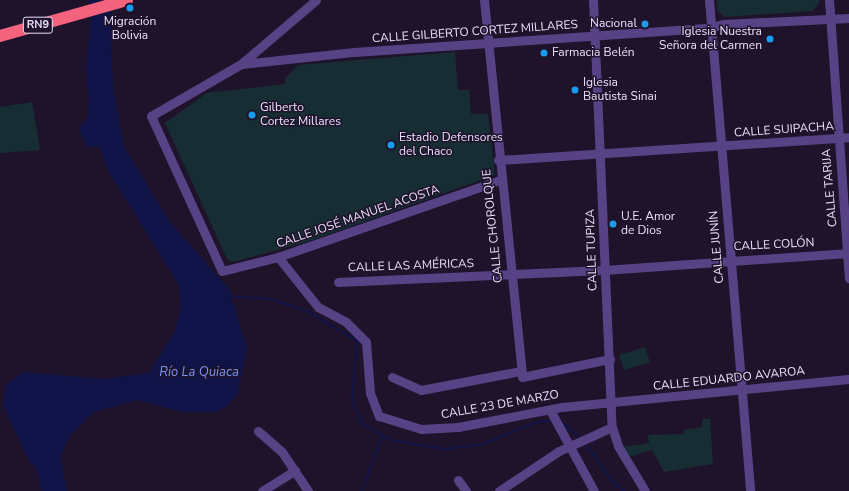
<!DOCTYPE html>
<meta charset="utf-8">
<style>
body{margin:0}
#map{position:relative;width:849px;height:491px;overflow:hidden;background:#1e132b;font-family:"Nunito Sans",sans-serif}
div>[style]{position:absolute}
.green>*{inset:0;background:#172d34}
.water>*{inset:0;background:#0f1348}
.stream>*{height:2px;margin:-1px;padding:0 1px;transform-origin:1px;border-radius:1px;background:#0f1348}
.minor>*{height:9px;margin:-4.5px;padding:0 4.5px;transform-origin:4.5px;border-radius:4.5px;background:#584286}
.highway>*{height:12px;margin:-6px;padding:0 6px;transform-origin:6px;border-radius:6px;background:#f4637e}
.dots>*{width:11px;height:11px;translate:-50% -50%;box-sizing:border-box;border:2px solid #1e132b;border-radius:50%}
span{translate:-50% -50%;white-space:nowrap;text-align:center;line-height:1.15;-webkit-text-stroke:3px #1e132b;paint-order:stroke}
.shield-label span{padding:1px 3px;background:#1e132b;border:1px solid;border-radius:3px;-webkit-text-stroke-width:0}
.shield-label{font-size:11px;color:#ebdffd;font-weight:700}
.poi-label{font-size:12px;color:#ebdffd}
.right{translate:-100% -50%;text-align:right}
.left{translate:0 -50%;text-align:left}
.street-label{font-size:12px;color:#ebdffd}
.water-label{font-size:13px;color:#7594f5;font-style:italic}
</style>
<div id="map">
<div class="green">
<div style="clip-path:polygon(717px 0,819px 0,819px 3px,812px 11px,724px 17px,717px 10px)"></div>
<div style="clip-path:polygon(455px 52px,458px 90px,469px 90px,471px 114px,488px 114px,495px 175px,310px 241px,233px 262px,227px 259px,165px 123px,207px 93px,285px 84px,285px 78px,298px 65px)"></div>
<div style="clip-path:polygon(32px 102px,40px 150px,0 153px,0 107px)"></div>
<div style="clip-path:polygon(645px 347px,650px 362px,624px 370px,619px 355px)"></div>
<div style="clip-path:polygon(702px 419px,710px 419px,713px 464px,664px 472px,652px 450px,629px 457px,624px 447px,649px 443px,648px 435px,684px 434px,683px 430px,702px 427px)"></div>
</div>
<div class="water">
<div style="clip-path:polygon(89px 0,110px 0,113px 87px,124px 147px,170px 222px,229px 289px,247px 349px,237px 395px,226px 407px,216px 412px,182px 412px,138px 400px,94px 412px,70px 435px,60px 457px,67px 491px,42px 491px,36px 468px,29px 461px,3px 406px,6px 385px,22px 372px,105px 379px,149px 373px,175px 331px,181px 307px,179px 285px,107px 169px,100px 147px,87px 147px,79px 129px,88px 117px,89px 98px,86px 70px,91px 17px)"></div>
</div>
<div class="stream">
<div style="left:228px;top:296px;width:43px;rotate:4deg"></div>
<div style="left:271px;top:299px;width:40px;rotate:18.9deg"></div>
<div style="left:309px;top:312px;width:56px;rotate:31.1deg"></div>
<div style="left:357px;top:341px;width:59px;rotate:94.8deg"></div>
<div style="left:352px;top:400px;width:26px;rotate:67deg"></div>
<div style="left:362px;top:424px;width:33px;rotate:29deg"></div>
<div style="left:391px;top:440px;width:55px;rotate:9.5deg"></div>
<div style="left:445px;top:449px;width:35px;rotate:-7deg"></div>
<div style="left:480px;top:445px;width:61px;rotate:-22deg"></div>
<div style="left:537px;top:422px;width:15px;rotate:-4deg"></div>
<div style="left:561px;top:422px;width:22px;rotate:39deg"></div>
<div style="left:586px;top:445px;width:46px;rotate:53.9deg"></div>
<div style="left:613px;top:482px;width:14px;rotate:39deg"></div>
<div style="left:362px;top:491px;width:59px;rotate:-70deg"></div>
</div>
<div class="minor">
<div style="left:316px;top:0;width:99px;rotate:139.5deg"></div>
<div style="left:241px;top:64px;width:104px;rotate:150deg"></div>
<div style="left:151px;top:116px;width:170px;rotate:65.4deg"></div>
<div style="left:222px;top:271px;width:58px;rotate:-14deg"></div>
<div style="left:278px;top:257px;width:235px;rotate:-19.1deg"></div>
<div style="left:484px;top:0;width:379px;rotate:84.2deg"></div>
<div style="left:522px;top:377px;width:90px;rotate:-11.6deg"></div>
<div style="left:593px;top:0;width:427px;rotate:87.5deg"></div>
<div style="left:612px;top:427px;width:20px;rotate:72deg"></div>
<div style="left:618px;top:446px;width:52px;rotate:59deg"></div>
<div style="left:709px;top:0;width:493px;rotate:85.2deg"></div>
<div style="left:829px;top:0;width:279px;rotate:85.9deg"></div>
<div style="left:241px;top:64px;width:114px;rotate:-6.1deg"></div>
<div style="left:354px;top:52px;width:357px;rotate:-3.9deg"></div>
<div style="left:710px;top:28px;width:14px;rotate:-17deg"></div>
<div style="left:723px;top:24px;width:126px;rotate:-2.7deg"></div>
<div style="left:498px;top:160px;width:352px;rotate:-3.7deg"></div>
<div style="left:278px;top:257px;width:64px;rotate:51.3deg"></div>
<div style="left:318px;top:307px;width:32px;rotate:28deg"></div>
<div style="left:346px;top:322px;width:28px;rotate:45deg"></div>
<div style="left:366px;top:342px;width:51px;rotate:85.5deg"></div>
<div style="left:370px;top:393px;width:25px;rotate:69deg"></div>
<div style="left:379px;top:416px;width:44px;rotate:17.2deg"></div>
<div style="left:421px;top:429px;width:37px;rotate:-3deg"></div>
<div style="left:458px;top:427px;width:106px;rotate:-10.9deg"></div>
<div style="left:562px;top:407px;width:288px;rotate:-5.6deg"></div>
<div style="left:338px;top:282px;width:266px;rotate:-2.6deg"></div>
<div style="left:604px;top:270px;width:246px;rotate:-4deg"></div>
<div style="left:392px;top:377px;width:32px;rotate:24deg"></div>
<div style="left:421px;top:390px;width:102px;rotate:-10.8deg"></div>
<div style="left:550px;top:410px;width:92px;rotate:61.5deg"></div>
<div style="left:258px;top:431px;width:32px;rotate:41deg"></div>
<div style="left:282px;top:452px;width:47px;rotate:56.3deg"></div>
<div style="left:458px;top:480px;width:14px;rotate:54deg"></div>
<div style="left:262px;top:491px;width:39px;rotate:-32deg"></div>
<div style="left:499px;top:491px;width:72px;rotate:-33.7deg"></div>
<div style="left:559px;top:451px;width:58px;rotate:-24.4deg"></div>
</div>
<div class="highway">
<div style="left:0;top:36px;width:132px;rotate:-15.8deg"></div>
</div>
<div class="dots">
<div style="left:130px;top:8px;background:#199bef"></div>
<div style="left:645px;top:24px;background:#199bef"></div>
<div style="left:770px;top:39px;background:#199bef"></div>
<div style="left:544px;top:53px;background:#199bef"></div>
<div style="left:575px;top:90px;background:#199bef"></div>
<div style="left:252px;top:115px;background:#199bef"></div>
<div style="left:391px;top:145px;background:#199bef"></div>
<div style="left:613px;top:224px;background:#199bef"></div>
</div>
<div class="shield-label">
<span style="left:38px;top:25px">RN9</span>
</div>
<div class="poi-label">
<span style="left:130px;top:29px">Migración<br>Bolivia</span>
<span class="right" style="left:637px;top:24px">Nacional</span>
<span class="right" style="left:762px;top:39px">Iglesia Nuestra<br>Señora del Carmen</span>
<span class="left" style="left:552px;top:53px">Farmacia Belén</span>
<span class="left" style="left:583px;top:90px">Iglesia<br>Bautista Sinai</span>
<span class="left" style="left:260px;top:115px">Gilberto<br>Cortez Millares</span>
<span class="left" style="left:399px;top:145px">Estadio Defensores<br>del Chaco</span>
<span class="left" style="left:621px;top:224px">U.E. Amor<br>de Dios</span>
</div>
<div class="street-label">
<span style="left:475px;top:32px;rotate:-4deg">CALLE GILBERTO CORTEZ MILLARES</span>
<span style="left:784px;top:130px;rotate:-4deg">CALLE SUIPACHA</span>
<span style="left:830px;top:188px;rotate:-95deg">CALLE TARIJA</span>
<span style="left:358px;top:217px;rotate:-19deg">CALLE JOSÉ MANUEL ACOSTA</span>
<span style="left:493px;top:226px;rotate:-96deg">CALLE CHOROLQUE</span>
<span style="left:774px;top:245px;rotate:-3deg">CALLE COLÓN</span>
<span style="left:717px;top:247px;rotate:-95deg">CALLE JUNÍN</span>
<span style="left:592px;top:250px;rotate:-92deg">CALLE TUPIZA</span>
<span style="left:411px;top:266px;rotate:-2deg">CALLE LAS AMÉRICAS</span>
<span style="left:729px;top:379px;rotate:-6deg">CALLE EDUARDO AVAROA</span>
<span style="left:500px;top:405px;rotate:-10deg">CALLE 23 DE MARZO</span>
</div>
<div class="water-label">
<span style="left:199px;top:372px">Río La Quiaca</span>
</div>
</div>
